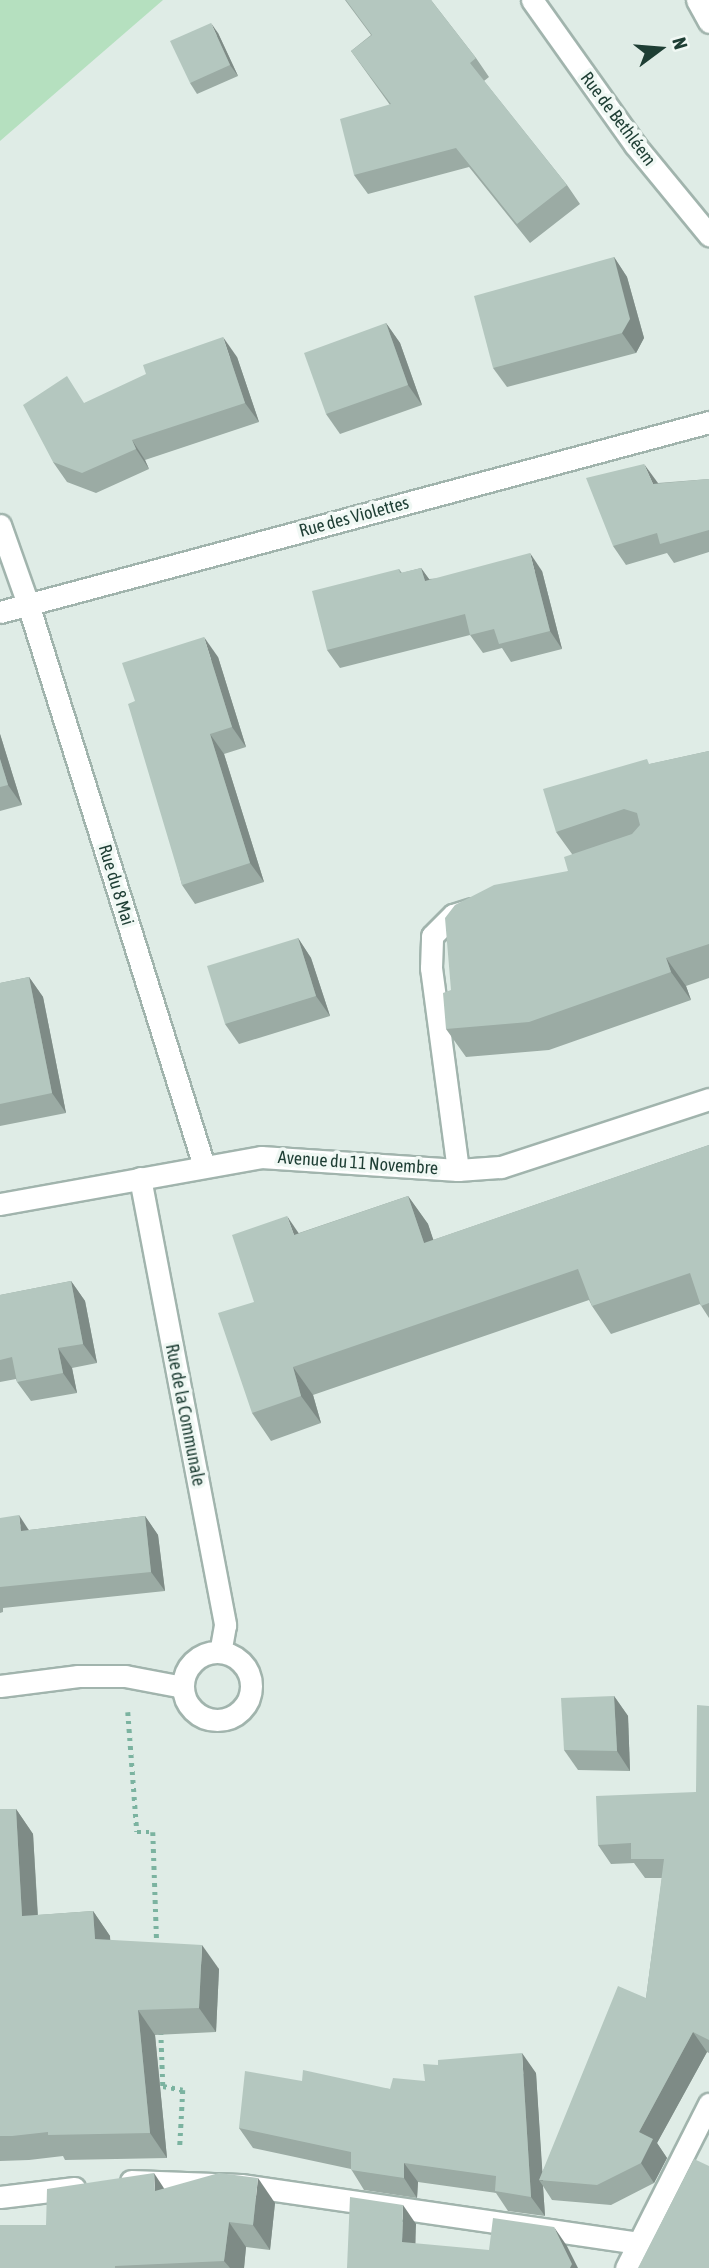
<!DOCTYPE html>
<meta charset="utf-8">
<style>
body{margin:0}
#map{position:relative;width:709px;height:2268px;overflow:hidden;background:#dfece6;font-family:"Asap Condensed",sans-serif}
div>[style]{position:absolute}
.green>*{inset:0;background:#b5e0bf}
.path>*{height:4.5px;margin-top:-2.25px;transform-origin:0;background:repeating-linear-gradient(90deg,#7bb3a0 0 3.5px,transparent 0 8.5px)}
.roads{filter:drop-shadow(2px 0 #a1b4ad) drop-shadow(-2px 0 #a1b4ad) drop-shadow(0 2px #a1b4ad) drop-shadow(0 -2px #a1b4ad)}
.minor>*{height:21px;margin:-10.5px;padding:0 10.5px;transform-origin:10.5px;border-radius:10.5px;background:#fff}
.minor>.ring{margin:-10.5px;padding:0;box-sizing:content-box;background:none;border:21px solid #fff;border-radius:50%}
.tertiary>*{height:21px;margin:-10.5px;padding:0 10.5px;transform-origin:10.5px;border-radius:10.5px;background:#fff}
.secondary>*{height:21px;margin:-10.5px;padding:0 10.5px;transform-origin:10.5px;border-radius:10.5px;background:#fff}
.wall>*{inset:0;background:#9baba4}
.shaded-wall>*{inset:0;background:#7e8b86}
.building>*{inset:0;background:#b4c7bf}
span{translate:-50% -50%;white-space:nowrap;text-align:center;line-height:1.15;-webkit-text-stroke:7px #f0f8f4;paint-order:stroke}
.street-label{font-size:18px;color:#1e3e34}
.north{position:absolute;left:625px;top:14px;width:70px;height:70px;-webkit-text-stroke:5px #f0f8f4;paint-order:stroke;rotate:74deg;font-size:19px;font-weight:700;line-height:28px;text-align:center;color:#1e3e34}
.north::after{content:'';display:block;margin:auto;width:24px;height:32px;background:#1e3e34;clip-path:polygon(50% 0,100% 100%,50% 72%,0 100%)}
</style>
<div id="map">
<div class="green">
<div style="clip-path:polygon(0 0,163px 0,0 141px)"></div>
</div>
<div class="path">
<div style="left:128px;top:1712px;width:120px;rotate:85.7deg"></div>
<div style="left:137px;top:1832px;width:16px"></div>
<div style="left:153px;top:1832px;width:113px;rotate:88deg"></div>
<div style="left:161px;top:2031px;width:55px;rotate:87.9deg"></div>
<div style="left:163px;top:2086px;width:20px;rotate:11deg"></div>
<div style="left:183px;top:2090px;width:56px;rotate:93.1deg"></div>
</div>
<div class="roads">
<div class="minor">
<div style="left:697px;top:0;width:25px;rotate:61deg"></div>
<div style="left:0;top:525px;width:84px;rotate:70.5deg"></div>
<div style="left:28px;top:604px;width:589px;rotate:72.61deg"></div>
<div style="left:458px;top:1170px;width:204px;rotate:-97.6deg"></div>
<div style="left:431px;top:968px;width:32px;rotate:-88deg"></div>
<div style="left:432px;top:936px;width:30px;rotate:-45deg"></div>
<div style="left:453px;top:915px;width:19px;rotate:-18deg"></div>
<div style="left:140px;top:1178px;width:455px;rotate:79.2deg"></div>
<div style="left:225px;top:1625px;width:27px;rotate:100deg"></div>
<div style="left:0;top:1204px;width:265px;rotate:-10.2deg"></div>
<div style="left:261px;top:1157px;width:197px;rotate:3.8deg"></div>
<div style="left:458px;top:1170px;width:43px;rotate:-4deg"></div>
<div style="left:501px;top:1167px;width:219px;rotate:-18.1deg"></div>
<div class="ring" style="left:183px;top:1652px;width:47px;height:47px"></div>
<div style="left:0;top:1686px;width:79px;rotate:-7.3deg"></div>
<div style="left:78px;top:1676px;width:47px"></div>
<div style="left:125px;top:1676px;width:59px;rotate:10.7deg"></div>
</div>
<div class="tertiary">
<div style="left:0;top:612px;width:734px;rotate:-15deg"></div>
<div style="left:131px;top:2181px;width:110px;rotate:2.1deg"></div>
<div style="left:241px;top:2185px;width:400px;rotate:8.3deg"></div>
<div style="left:0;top:2197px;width:75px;rotate:-6.9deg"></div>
</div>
<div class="secondary">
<div style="left:532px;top:0;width:178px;rotate:54.6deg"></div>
<div style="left:635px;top:145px;width:117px;rotate:50.6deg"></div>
<div style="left:626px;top:2268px;width:184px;rotate:-63.2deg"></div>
</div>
</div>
<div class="wall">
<div style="clip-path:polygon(345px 0,431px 0,476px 58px,489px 77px,484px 81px,567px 185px,580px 204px,530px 243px,469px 167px,368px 194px,354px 175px,390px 105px,351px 51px,371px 35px)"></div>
<div style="clip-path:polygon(218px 33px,238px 76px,197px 94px,190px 83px)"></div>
<div style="clip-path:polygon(614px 257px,627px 277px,644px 338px,636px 353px,507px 387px,493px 368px)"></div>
<div style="clip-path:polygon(386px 323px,400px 343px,422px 405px,340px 434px,326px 414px)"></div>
<div style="clip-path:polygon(237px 357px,259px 422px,145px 460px,149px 469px,96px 493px,67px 482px,53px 462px,85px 403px)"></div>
<div style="clip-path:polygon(709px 479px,709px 552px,674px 563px,667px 553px,626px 565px,613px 546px,658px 483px)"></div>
<div style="clip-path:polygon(421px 568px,429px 579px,542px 571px,562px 649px,511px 662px,502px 648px,483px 653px,470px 635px,340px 668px,327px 650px,399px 569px,402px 573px)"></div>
<div style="clip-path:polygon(218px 657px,246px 747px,224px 754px,264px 882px,195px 904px,182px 885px,135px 701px)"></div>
<div style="clip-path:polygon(0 734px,22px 805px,0 811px)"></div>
<div style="clip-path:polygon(709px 751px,709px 978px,686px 986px,691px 1000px,549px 1050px,466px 1057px,446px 1029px,451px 990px,568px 871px,572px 854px,556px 832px,650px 764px)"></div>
<div style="clip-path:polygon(298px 938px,311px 958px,330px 1016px,239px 1044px,225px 1024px)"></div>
<div style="clip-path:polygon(29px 977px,43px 997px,66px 1113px,0 1126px,0 983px)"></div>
<div style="clip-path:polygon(709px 1145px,709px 1318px,700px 1304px,611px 1334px,592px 1306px,589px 1300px,313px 1395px,321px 1423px,271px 1441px,252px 1413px,254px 1302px,299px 1233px,408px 1196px,428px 1224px,433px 1240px)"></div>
<div style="clip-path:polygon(71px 1281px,85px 1301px,97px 1363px,72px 1368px,77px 1393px,31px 1401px,17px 1382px,16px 1379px,0 1382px,0 1295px)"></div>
<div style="clip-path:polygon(145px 1516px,158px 1535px,165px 1591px,3px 1608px,3px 1612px,0 1613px,0 1518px,29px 1530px)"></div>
<div style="clip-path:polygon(614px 1696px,628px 1716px,630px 1771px,578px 1770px,564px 1750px)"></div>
<div style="clip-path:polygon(709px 1706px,709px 2053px,707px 2052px,657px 2143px,667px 2158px,654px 2183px,611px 2205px,552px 2200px,543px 2186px,545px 2216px,508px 2211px,496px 2193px,418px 2182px,417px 2198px,364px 2190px,351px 2169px,253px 2148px,239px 2128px,302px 2081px,390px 2089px,425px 2081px,536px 2073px,542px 2172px,646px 1998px,662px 1878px,645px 1878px,634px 1863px,611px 1864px,598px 1845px,696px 1792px)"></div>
<div style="clip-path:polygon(0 1809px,16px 1809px,33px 1834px,38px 1915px,93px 1911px,110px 1936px,110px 1940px,219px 1969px,216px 2032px,155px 2035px,167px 2158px,65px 2160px,63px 2156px,29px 2160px,0 2161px)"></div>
<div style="clip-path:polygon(164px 2189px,275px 2203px,270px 2250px,246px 2247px,244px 2268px,0 2268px,46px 2225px)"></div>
</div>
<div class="shaded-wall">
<div style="clip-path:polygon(211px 23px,218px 33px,238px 76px,230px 65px)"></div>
<div style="clip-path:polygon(614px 257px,627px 277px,644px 338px,636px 353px,622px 333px)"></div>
<div style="clip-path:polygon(386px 323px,400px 343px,422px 405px,408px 385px)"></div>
<div style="clip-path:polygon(223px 337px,237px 357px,259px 422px,245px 403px)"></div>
<div style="clip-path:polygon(132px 440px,145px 460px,149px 469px,136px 449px)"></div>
<div style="clip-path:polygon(644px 464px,658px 483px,666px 503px,653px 484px)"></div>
<div style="clip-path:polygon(530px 553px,542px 571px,562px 649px,550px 631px)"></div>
<div style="clip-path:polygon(421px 568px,434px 586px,425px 581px)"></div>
<div style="clip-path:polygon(204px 637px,218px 657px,246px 747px,232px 727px)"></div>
<div style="clip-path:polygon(0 734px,22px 805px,8px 785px,0 759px)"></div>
<div style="clip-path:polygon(210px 734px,224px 754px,264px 882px,250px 863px)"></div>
<div style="clip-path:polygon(298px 938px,311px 958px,330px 1016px,316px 996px)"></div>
<div style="clip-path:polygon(666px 958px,686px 986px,691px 1000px,671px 972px)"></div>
<div style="clip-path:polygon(29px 977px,43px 997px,66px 1113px,52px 1093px)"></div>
<div style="clip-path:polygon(408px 1196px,428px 1224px,444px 1271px,424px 1243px)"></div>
<div style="clip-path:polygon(287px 1216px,306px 1244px,294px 1235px)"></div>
<div style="clip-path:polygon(71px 1281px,85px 1301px,97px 1363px,83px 1344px)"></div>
<div style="clip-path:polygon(58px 1348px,72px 1368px,77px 1393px,63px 1373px)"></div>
<div style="clip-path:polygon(293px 1367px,313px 1395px,321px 1423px,301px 1396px)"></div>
<div style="clip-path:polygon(19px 1515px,32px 1535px,21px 1531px)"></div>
<div style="clip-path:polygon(145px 1516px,158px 1535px,165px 1591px,151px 1572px)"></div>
<div style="clip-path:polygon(614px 1696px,628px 1716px,630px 1771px,617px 1751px)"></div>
<div style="clip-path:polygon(16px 1809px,33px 1834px,39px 1940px,22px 1916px)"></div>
<div style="clip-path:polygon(93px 1911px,110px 1936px,112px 1964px,95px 1939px)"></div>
<div style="clip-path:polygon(202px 1945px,219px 1969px,216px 2032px,199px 2008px)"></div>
<div style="clip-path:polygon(138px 2010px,155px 2035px,167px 2158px,150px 2133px)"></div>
<div style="clip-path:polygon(693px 2032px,707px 2052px,657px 2143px,667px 2158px,654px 2183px,641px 2163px,639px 2132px)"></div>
<div style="clip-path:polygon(522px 2053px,536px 2073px,543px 2181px,539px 2180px,543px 2186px,545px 2216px,531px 2197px)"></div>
<div style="clip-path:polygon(404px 2163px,418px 2182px,417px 2198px,404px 2178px)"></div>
<div style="clip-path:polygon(154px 2173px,171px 2199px,155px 2191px)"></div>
<div style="clip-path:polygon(258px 2178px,275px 2203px,270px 2250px,253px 2225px)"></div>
<div style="clip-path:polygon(403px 2205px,416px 2224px,415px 2261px,402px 2242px)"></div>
<div style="clip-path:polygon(229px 2222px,246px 2247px,244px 2268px,230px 2268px,224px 2261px)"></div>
<div style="clip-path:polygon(554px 2227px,567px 2246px,578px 2268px,570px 2268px)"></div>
</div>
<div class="building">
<div style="clip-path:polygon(346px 0,431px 0,476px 58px,470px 63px,567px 185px,517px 224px,456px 148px,354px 175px,340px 119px,391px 104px,351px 51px,372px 35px)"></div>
<div style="clip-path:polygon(211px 23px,230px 65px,190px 83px,170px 41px)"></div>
<div style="clip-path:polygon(614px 257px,630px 319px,622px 333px,493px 368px,474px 296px)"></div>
<div style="clip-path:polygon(386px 323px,408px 385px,326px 414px,304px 353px)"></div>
<div style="clip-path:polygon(223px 337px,245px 403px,132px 440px,136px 449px,82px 473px,53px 462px,23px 405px,67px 376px,84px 403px,146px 374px,143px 365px)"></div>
<div style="clip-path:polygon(644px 464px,653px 484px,709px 479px,709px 530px,660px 544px,657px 533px,613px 546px,586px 478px)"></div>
<div style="clip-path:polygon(530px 553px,550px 631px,499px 644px,494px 629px,470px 635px,465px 614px,327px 650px,312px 591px,399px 569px,400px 573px,421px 568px,425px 581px)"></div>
<div style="clip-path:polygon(204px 637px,232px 727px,210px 734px,250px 863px,182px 885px,128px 704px,135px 701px,122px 663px)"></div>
<div style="clip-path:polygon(709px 751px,709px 944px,666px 958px,671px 972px,529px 1022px,446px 1029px,443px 993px,451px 990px,445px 918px,455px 905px,494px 885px,568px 871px,564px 857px,632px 834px,640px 825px,637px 813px,624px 809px,556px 832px,543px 789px,647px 759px,649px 764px)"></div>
<div style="clip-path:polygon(0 759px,8px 785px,0 787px)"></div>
<div style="clip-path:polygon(298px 938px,316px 996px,225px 1024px,207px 966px)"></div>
<div style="clip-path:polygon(29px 977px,52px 1093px,0 1104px,0 983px)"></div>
<div style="clip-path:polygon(709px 1145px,709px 1303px,701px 1306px,690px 1273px,592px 1306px,578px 1269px,293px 1367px,301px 1396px,252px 1413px,218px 1313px,254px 1302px,232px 1235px,287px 1216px,294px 1235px,408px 1196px,424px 1243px)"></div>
<div style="clip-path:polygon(71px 1281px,83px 1344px,58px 1348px,63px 1373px,17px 1382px,12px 1357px,0 1360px,0 1295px)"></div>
<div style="clip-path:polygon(19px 1515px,21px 1531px,145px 1516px,151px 1572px,0 1587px,0 1518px)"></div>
<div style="clip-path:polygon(614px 1696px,617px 1751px,564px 1750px,561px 1698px)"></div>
<div style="clip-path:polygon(697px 1705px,709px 1706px,709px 2040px,693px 2032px,639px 2132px,653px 2139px,641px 2163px,597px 2185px,539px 2180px,618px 1986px,646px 1998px,664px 1859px,631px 1859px,631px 1843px,598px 1845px,596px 1796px,696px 1792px)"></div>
<div style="clip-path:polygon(0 1809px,16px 1809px,22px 1916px,93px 1911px,95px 1939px,202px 1945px,199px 2008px,138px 2010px,150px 2133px,48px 2135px,48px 2132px,12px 2136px,0 2136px)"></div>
<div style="clip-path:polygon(522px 2053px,531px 2197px,495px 2191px,496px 2176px,404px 2163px,404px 2178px,351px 2170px,351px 2152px,239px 2128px,245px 2071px,302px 2081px,303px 2070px,390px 2089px,393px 2078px,425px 2081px,423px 2064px,438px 2065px,438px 2060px)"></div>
<div style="clip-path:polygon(694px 2159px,709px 2166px,709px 2268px,638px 2268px)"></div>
<div style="clip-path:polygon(154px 2173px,155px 2191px,219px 2173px,258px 2178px,253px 2225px,229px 2222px,224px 2261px,115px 2266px,115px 2268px,0 2268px,0 2225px,46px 2225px,47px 2189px)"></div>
<div style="clip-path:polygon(350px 2197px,403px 2205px,402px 2242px,489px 2250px,493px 2218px,554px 2227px,572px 2264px,570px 2268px,347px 2268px)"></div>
</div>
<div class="street-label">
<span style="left:618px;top:119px;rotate:53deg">Rue de Bethléem</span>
<span style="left:354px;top:517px;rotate:-15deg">Rue des Violettes</span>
<span style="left:116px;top:885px;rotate:73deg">Rue du 8 Mai</span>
<span style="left:358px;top:1163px;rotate:4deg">Avenue du 11 Novembre</span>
<span style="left:185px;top:1415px;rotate:79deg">Rue de la Communale</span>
</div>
<div class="north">N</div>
</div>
